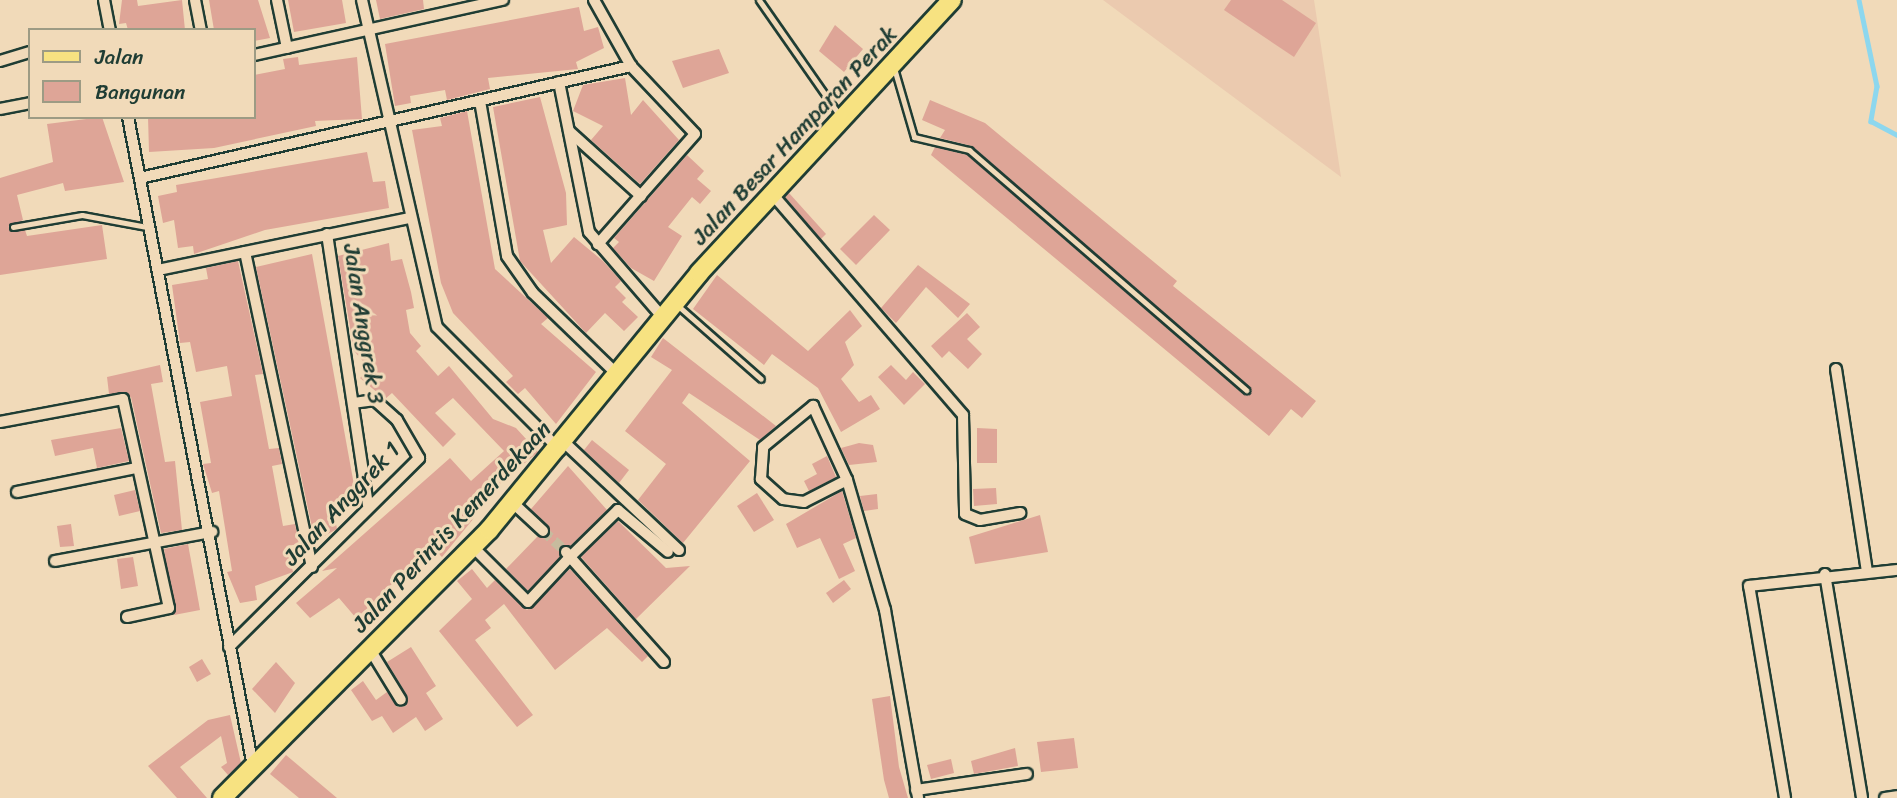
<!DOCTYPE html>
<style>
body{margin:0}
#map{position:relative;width:1897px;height:798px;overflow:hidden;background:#f1dab9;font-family:Sriracha,sans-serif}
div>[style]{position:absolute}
.built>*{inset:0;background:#ebcaaf}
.stream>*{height:4.5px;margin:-2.25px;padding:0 2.25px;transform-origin:2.25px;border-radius:2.25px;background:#8dd7ee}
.building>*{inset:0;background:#dea597}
.minor-tunnel>*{height:10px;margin-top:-5px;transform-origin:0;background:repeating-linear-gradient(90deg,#c7bb9e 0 10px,transparent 0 15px)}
.roads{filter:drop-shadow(2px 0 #1f3d34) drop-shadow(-2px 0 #1f3d34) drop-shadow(0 2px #1f3d34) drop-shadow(0 -2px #1f3d34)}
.service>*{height:5px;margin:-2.5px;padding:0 2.5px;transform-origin:2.5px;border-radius:2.5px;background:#f1dab9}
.minor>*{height:10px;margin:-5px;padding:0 5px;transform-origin:5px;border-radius:5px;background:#f1dab9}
.primary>*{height:18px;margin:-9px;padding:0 9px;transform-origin:9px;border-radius:9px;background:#f7e281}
span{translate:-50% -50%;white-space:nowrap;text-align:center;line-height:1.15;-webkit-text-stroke:6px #f1dab9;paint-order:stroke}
.street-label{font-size:23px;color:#1f3d34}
.legend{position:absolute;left:28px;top:28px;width:228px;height:91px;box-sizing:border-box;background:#f1dab9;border:2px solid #9d9b84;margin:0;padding:9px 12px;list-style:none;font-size:21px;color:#1f3d34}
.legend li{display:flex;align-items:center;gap:14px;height:35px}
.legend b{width:35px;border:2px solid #9d9b84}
</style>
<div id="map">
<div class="built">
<div style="clip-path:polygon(1103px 0,1314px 0,1341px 177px)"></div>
</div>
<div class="stream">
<div style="left:1859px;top:0;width:88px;rotate:78.2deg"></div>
<div style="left:1877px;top:86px;width:36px;rotate:100deg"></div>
<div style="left:1871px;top:121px;width:30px;rotate:28deg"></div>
</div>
<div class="building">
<div style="clip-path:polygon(122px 0,137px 0,138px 6px,182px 0,185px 30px,128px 30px,126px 23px,119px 24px)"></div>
<div style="clip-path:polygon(209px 0,258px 0,270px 38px,254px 41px,254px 30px,214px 30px)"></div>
<div style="clip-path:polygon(288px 0,342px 0,346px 23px,294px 32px)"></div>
<div style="clip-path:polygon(376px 0,423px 0,424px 9px,380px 19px)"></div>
<div style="clip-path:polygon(1231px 0,1282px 0,1316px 23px,1294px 57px,1224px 10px)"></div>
<div style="clip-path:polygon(579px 7px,584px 31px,598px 27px,604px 48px,576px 62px,578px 69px,488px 78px,490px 89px,447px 100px,445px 90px,410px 96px,411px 103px,395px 106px,385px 44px)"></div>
<div style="clip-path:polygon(835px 25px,863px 49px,844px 72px,819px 51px)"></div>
<div style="clip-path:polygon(719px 49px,729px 73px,683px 88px,672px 61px)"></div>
<div style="clip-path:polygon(298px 57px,299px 65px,357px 57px,362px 119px,315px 121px,316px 126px,214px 148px,149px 152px,148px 117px,254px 117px,254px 75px,285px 69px,283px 59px)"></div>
<div style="clip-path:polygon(625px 78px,631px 115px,643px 100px,679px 140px,640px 184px,591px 140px,603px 126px,573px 111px,583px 85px)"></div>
<div style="clip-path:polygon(540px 97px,566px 193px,567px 225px,543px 230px,551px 263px,574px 237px,603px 261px,621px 281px,615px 287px,626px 298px,622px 302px,638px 317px,624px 331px,605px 313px,586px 333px,520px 261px,493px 107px)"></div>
<div style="clip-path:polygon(930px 100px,985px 123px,1177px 281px,1173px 286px,1316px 401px,1302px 418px,1291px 409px,1269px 436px,931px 155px,935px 147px,967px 155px,1243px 394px,1250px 393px,972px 146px,940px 138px,945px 130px,922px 120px)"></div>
<div style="clip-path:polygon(467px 111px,495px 269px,548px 318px,541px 324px,596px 372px,556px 424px,525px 388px,518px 394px,506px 382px,513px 376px,453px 313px,441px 283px,412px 130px,442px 126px,440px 118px)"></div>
<div style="clip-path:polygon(102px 117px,124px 182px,65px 191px,63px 183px,17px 195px,23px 220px,8px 227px,25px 230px,27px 236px,102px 225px,107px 259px,0 275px,0 178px,53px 162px,47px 124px)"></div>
<div style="clip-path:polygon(367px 152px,373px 182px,385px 181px,389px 208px,265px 230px,194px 254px,193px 246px,178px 248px,174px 220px,163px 223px,158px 196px,177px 192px,176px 185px)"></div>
<div style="clip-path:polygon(687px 155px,704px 171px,697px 179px,711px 191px,700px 204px,692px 197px,668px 227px,682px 236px,654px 281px,631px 268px,613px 248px,619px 242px,614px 238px)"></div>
<div style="clip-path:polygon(789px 193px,826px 234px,821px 239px,785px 197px)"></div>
<div style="clip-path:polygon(874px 215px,890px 230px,856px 265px,840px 249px)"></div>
<div style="clip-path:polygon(389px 243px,391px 261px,402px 259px,411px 292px,414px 308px,406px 310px,410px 333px,421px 346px,416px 351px,438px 376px,449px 366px,493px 419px,516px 428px,538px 452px,467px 511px,474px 518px,442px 557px,432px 547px,380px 595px,390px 606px,379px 616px,370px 606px,356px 618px,339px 598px,310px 618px,296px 603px,337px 568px,322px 571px,450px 458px,471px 481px,504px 451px,453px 398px,435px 413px,456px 434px,443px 447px,392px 393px,385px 399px,360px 378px,370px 369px,354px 351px,338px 256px)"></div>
<div style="clip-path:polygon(312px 254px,358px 507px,334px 513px,337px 529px,315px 541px,256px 267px)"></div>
<div style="clip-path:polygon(238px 261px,263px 374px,255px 375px,269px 449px,279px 448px,282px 464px,272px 466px,283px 526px,295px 524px,299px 544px,287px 546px,293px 572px,255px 586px,257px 600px,240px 603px,227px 572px,232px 571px,219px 491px,212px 493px,203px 464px,211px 463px,200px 402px,232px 396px,227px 366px,196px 372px,190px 342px,180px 343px,172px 285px,208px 279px,206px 268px)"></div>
<div style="clip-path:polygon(918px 265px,970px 304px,958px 318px,926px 287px,896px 323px,881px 308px)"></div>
<div style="clip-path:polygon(717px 275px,808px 351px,850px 310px,862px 326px,845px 342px,854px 365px,841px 379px,859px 402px,871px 395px,880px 409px,841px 432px,818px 388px,772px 354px,764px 365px,693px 309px)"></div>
<div style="clip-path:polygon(967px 313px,980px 327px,967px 339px,982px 354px,968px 369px,949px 351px,942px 358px,931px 346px)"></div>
<div style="clip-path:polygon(663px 338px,776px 426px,760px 440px,689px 393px,682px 403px,750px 461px,683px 543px,638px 500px,666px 464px,625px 431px,672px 370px,651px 357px)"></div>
<div style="clip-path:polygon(160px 365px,163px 382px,151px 384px,165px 462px,175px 461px,182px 530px,161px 533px,131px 397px,109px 394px,107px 377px)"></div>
<div style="clip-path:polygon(891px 365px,906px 380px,913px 372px,925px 384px,904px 405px,878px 377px)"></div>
<div style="clip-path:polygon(121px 428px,129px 461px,97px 468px,93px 448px,55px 456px,51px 440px)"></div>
<div style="clip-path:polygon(977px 428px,997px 429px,997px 463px,977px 463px)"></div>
<div style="clip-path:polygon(592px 440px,629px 470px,619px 483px,584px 450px)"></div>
<div style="clip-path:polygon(859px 443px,873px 445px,877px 462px,849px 465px,841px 448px)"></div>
<div style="clip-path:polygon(827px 456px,836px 477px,809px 491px,804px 481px,817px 474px,812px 464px)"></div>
<div style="clip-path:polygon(568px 466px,607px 510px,570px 546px,561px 546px,560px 557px,528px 591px,506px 569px,537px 537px,549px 536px,549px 526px,531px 509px)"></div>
<div style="clip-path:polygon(996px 488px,997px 504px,974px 506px,973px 489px)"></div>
<div style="clip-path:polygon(135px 490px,140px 511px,119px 516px,114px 495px)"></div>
<div style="clip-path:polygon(842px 491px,856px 538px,843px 544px,855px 571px,839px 579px,820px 538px,797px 548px,786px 524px)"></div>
<div style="clip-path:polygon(757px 493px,774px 520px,754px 532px,737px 506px)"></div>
<div style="clip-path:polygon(877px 494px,878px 509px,864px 511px,860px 496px)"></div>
<div style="clip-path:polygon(1040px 515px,1048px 552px,975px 564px,969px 537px)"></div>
<div style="clip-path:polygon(618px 521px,666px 568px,690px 566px,636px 619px,581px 557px)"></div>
<div style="clip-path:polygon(71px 524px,74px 546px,60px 547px,57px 526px)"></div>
<div style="clip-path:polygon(188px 544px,200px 610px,174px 615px,164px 549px)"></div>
<div style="clip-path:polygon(133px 557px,138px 586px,121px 589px,117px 559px)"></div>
<div style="clip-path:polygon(472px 569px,487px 588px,495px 580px,527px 610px,570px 569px,648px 656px,642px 662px,607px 628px,555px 670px,504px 604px,485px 620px,491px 628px,475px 640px,533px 715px,517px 727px,439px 631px,472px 599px,457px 581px)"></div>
<div style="clip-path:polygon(844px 580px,851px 589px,833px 603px,826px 593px)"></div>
<div style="clip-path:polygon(411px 647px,436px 686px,426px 693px,443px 719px,425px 731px,416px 717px,393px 733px,382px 716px,372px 721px,351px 690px,363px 681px,376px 700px,387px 692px,397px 707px,406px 706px,408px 697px,387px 662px)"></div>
<div style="clip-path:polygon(202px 659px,211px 674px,197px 682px,189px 667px)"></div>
<div style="clip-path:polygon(276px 662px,295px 683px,275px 713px,252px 689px)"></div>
<div style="clip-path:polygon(890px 696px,899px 767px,908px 798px,889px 798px,884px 780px,872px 699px)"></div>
<div style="clip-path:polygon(230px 715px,241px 763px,228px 775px,221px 767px,227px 763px,221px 736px,180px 767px,207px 798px,177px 798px,148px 766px,208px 720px)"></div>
<div style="clip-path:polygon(1074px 738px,1078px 768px,1041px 772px,1037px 742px)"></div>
<div style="clip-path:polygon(1015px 748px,1018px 766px,974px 774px,971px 761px)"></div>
<div style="clip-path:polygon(286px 755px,337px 798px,299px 798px,270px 774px)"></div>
<div style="clip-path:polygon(951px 759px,954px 773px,931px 779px,927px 765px)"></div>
</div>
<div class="minor-tunnel">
<div style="left:543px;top:531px;width:31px;rotate:42deg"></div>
</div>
<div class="roads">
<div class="service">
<div style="left:759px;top:0;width:141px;rotate:55.1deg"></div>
<div style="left:894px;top:68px;width:72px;rotate:73.8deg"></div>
<div style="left:914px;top:137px;width:57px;rotate:13.3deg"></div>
<div style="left:969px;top:150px;width:367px;rotate:40.9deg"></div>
<div style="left:13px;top:227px;width:70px;rotate:-9.9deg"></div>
<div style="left:82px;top:215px;width:66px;rotate:10.5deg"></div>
<div style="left:676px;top:304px;width:113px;rotate:41.4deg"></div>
</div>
<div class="minor">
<div style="left:104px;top:0;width:31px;rotate:79deg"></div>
<div style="left:195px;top:0;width:31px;rotate:79deg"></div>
<div style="left:277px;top:0;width:49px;rotate:78.2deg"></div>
<div style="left:362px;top:0;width:335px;rotate:77.1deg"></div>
<div style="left:437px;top:327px;width:174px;rotate:45deg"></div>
<div style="left:594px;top:0;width:76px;rotate:60.7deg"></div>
<div style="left:631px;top:66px;width:93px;rotate:46.7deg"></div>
<div style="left:695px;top:134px;width:147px;rotate:131.4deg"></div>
<div style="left:254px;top:55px;width:255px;rotate:-12.5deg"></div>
<div style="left:0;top:61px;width:31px;rotate:-17deg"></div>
<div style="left:559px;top:82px;width:153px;rotate:78.7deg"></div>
<div style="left:589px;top:232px;width:115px;rotate:49.2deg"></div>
<div style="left:480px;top:101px;width:157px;rotate:80.1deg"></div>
<div style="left:507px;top:256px;width:45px;rotate:54.9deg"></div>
<div style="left:533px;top:293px;width:118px;rotate:44deg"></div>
<div style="left:0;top:109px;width:31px;rotate:-11deg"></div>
<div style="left:128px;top:117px;width:661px;rotate:79.1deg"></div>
<div style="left:569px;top:131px;width:97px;rotate:42.1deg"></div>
<div style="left:140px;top:178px;width:504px;rotate:-12.85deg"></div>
<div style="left:774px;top:196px;width:289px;rotate:49.2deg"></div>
<div style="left:963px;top:415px;width:99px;rotate:88.8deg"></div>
<div style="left:965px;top:514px;width:16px;rotate:22deg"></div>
<div style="left:980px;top:520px;width:41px;rotate:-9.9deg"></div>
<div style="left:327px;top:234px;width:274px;rotate:81.4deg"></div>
<div style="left:245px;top:252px;width:322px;rotate:78deg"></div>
<div style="left:158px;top:270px;width:256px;rotate:-11.7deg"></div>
<div style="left:1836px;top:369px;width:205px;rotate:81.3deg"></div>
<div style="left:0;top:422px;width:125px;rotate:-10.6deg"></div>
<div style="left:123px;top:399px;width:214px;rotate:77.6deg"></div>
<div style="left:169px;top:608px;width:43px;rotate:167.9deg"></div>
<div style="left:566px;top:444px;width:155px;rotate:43.2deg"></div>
<div style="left:847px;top:480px;width:48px;rotate:152.9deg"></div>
<div style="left:804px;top:502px;width:21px;rotate:-172deg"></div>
<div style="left:783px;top:499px;width:30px;rotate:-138deg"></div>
<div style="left:761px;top:479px;width:32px;rotate:-86deg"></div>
<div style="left:763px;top:447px;width:65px;rotate:-39.4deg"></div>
<div style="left:813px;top:406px;width:81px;rotate:65.3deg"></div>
<div style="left:847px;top:480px;width:135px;rotate:73.7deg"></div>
<div style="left:885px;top:610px;width:191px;rotate:80deg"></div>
<div style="left:17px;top:492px;width:121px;rotate:-11.4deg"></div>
<div style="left:513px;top:503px;width:41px;rotate:43deg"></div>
<div style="left:472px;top:546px;width:79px;rotate:45deg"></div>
<div style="left:528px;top:602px;width:62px;rotate:-47deg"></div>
<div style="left:570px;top:557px;width:141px;rotate:48.2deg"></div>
<div style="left:566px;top:552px;width:6px;rotate:51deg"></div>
<div style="left:570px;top:557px;width:67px;rotate:-44.4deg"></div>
<div style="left:618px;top:510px;width:65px;rotate:40deg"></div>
<div style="left:55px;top:561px;width:160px;rotate:-10.5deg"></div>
<div style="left:1825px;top:574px;width:227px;rotate:80.6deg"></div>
<div style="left:229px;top:647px;width:268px;rotate:-44.8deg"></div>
<div style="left:419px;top:458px;width:44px;rotate:-120.1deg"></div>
<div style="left:397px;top:420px;width:30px;rotate:-138deg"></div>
<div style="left:375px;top:400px;width:21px;rotate:172deg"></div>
<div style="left:371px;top:651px;width:57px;rotate:58.5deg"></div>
<div style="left:916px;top:790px;width:112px;rotate:-8.2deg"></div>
<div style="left:1785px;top:798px;width:215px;rotate:-99.6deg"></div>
<div style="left:1749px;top:586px;width:149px;rotate:-6.2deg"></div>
<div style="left:1885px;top:798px;width:12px;rotate:-9deg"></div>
</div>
<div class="primary">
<div style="left:222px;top:798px;width:378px;rotate:-45.1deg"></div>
<div style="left:489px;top:530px;width:332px;rotate:-50.7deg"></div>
<div style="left:699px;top:273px;width:372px;rotate:-47.2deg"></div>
</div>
</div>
<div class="street-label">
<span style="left:795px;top:136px;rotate:-47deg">Jalan Besar Hamparan Perak</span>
<span style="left:363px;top:324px;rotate:81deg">Jalan Anggrek 3</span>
<span style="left:342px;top:504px;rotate:-47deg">Jalan Anggrek 1</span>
<span style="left:452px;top:527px;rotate:-47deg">Jalan Perintis Kemerdekaan</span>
</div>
<ul class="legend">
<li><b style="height:9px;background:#f7e281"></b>Jalan</li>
<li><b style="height:19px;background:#dea597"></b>Bangunan</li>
</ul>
</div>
